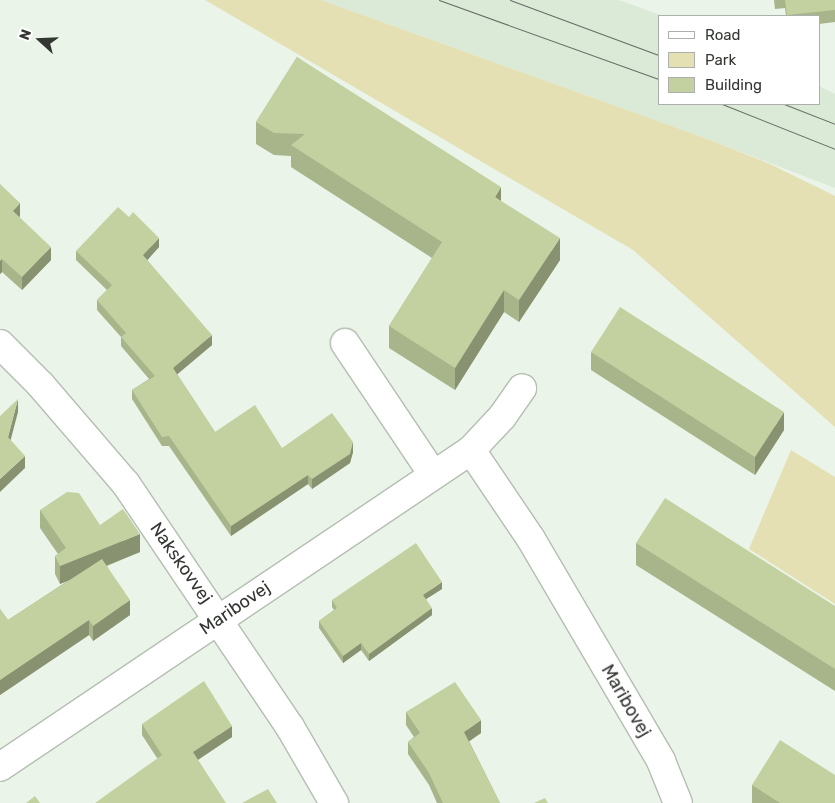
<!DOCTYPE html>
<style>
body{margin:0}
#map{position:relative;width:835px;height:803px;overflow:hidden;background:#eaf4e8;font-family:Rubik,sans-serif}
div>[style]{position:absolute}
.built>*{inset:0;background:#dbead7}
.green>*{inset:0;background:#e4e0b4}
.roads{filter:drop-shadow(1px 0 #b4beb2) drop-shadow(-1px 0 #b4beb2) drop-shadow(0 1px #b4beb2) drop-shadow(0 -1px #b4beb2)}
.minor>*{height:28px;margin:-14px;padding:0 14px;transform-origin:14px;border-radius:14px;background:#fff}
.tram>*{height:1px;margin:-0.5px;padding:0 0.5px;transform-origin:0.5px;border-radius:0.5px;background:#656b64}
.wall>*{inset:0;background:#a8b48a}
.shaded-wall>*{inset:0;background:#889271}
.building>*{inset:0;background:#c3d1a1}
span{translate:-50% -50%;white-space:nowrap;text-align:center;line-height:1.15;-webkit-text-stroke:4px #fff;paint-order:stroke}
.street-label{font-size:18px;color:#333732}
.legend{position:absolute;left:658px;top:15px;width:162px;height:90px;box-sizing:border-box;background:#fff;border:1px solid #adafad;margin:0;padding:6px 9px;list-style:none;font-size:15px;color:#333732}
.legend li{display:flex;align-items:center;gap:10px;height:25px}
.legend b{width:25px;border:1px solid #adafad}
.north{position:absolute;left:15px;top:15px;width:50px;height:50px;-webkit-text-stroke:4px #fff;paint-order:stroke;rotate:290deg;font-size:14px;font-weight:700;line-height:20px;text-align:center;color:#333732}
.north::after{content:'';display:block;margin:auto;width:18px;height:22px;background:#333732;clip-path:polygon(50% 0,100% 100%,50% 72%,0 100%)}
</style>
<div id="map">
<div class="built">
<div style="clip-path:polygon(321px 0,619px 0,663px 16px,659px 16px,659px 104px,819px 104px,819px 86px,835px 94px,835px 188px,705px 138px)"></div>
</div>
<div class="green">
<div style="clip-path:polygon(205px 0,321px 0,705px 138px,770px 164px,835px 196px,835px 427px,633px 250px)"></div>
<div style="clip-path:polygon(791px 450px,835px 477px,835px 604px,749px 549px)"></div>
</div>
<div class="roads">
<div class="minor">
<div style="left:345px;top:343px;width:156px;rotate:56.2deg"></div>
<div style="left:0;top:344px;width:57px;rotate:45deg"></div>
<div style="left:40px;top:384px;width:132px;rotate:49.3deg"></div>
<div style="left:126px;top:484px;width:293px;rotate:56deg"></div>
<div style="left:290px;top:727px;width:88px;rotate:59.9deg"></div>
<div style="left:471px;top:450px;width:107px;rotate:56deg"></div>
<div style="left:531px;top:539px;width:257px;rotate:59.6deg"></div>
<div style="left:661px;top:761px;width:45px;rotate:68deg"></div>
<div style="left:0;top:767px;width:568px;rotate:-33.94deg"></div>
<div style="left:471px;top:450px;width:45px;rotate:-46.8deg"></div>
<div style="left:502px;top:417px;width:35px;rotate:-55deg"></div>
</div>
</div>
<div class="tram">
<div style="left:439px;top:0;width:234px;rotate:19.8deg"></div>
<div style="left:510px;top:0;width:159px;rotate:20.3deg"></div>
<div style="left:722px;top:104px;width:122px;rotate:21.7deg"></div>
<div style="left:784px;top:104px;width:55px;rotate:21.4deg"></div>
</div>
<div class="wall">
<div style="clip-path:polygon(774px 0,835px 0,835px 22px,819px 24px,819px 16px,786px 16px,785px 8px,775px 9px)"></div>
<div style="clip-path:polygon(297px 57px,501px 201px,560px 260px,519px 322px,504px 312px,455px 390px,389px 348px,389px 326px,432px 258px,291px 167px,291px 156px,274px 155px,256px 144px,256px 122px)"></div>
<div style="clip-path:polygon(0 184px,20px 216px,19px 217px,51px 260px,22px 290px,2px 272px,0 274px)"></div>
<div style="clip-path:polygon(159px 247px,147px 260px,212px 345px,177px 374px,215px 432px,282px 448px,353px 452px,350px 463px,312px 489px,308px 484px,231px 536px,169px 446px,162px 446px,132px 399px,132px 390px,149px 379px,121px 346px,121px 337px,97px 310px,97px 300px,107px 290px,76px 260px,76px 251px)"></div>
<div style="clip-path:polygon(591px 352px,784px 430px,755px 475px,591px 370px)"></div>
<div style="clip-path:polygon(40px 510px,100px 525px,140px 552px,107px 566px,130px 615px,93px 641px,89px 635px,0 695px,0 609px,8px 620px,69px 580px,60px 584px,55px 574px,55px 556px,58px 554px,40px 528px)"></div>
<div style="clip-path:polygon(636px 543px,835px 606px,835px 691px,636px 565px)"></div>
<div style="clip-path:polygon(442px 589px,426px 599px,432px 615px,369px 661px,361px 650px,343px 663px,319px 628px,319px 621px,334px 610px,332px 607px,332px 600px)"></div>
<div style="clip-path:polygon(406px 712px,481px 733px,469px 741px,500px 803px,437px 803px,429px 785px,408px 754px,408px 742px,414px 737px,406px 725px)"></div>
<div style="clip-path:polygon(142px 724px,232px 737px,198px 760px,157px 758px,142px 735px)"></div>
<div style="clip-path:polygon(752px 785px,835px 803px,752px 803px)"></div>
</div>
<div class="shaded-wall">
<div style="clip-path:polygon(501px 187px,501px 209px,495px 197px)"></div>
<div style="clip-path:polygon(20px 203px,20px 216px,13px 224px,13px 211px)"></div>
<div style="clip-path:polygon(159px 238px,159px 247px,143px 265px,143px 255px)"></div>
<div style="clip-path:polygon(560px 238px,560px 260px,519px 322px,519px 300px)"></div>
<div style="clip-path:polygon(51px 247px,51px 260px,22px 290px,22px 277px)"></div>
<div style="clip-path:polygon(2px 259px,2px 272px,0 274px,0 261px)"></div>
<div style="clip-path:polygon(504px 290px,504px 312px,455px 390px,455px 368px)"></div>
<div style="clip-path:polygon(212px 335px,212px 345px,173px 378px,173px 368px)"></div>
<div style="clip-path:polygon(18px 399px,18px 412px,8px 450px,8px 437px)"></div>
<div style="clip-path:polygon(784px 412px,784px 430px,755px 475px,755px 457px)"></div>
<div style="clip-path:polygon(353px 442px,353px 452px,350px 463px,312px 489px,312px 479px)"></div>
<div style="clip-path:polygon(25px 456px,25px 468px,0 492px,0 479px)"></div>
<div style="clip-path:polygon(308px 475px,308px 484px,231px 536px,231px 526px)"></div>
<div style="clip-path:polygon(140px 534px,140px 552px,60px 584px,60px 566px)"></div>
<div style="clip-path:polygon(442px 582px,442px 589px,423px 601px,423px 595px)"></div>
<div style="clip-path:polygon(130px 600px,130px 615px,93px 641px,93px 626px)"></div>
<div style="clip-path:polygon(432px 608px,432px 615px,369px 661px,369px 654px)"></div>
<div style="clip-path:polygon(89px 620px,89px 635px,0 695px,0 680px)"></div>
<div style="clip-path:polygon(361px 643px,361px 650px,343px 663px,343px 656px)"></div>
<div style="clip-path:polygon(481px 720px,481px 733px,464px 745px,464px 732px)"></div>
<div style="clip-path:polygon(232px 726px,232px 737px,193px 763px,193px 752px)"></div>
</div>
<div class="building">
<div style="clip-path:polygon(785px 0,835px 0,835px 10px,787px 15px)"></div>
<div style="clip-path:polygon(297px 57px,501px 187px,495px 197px,560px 238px,519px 300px,504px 290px,455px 368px,389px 326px,442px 242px,291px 145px,305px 134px,274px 133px,256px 122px)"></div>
<div style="clip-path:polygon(0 184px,20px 203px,13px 211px,51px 247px,22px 277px,2px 259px,0 261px)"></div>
<div style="clip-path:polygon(118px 207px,129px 217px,133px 212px,159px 238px,143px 255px,212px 335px,173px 368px,215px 432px,255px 405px,282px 448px,332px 413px,353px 442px,350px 454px,312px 479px,308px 475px,231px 526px,169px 436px,162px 437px,132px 390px,155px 376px,121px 337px,126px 333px,97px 300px,112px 285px,76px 251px)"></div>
<div style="clip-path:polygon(620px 307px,784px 412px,755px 457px,591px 352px)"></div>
<div style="clip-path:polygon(18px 399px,8px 437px,25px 456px,0 479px,0 416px)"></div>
<div style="clip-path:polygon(67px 492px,79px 493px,100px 525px,123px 509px,140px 534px,60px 566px,55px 556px,66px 548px,40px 510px)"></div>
<div style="clip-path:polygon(665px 498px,835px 606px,835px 669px,636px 543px)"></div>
<div style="clip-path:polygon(416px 543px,442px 582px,423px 595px,432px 608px,369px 654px,361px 643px,343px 656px,319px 621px,337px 608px,332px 600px)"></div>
<div style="clip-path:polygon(102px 559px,130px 600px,93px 626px,89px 620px,0 680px,0 609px,8px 620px)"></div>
<div style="clip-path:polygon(204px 681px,232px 726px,193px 752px,226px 803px,95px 803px,162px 755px,142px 724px)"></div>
<div style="clip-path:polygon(455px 682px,481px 720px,464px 732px,500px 803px,443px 803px,429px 773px,408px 742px,420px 733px,406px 712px)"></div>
<div style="clip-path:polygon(780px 740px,835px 775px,835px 803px,780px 803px,752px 785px)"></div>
<div style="clip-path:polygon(268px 789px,277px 803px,242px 803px)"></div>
<div style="clip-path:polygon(35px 796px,40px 803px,26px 803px)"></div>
<div style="clip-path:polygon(545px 798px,548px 803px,534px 803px)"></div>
</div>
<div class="street-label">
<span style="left:181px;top:563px;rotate:55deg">Nakskovvej</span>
<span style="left:235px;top:608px;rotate:-34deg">Maribovej</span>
<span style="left:626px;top:701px;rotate:60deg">Maribovej</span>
</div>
<ul class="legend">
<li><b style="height:6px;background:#fff"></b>Road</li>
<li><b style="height:14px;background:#e4e0b4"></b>Park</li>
<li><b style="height:14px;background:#c3d1a1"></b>Building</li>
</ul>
<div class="north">N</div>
</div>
